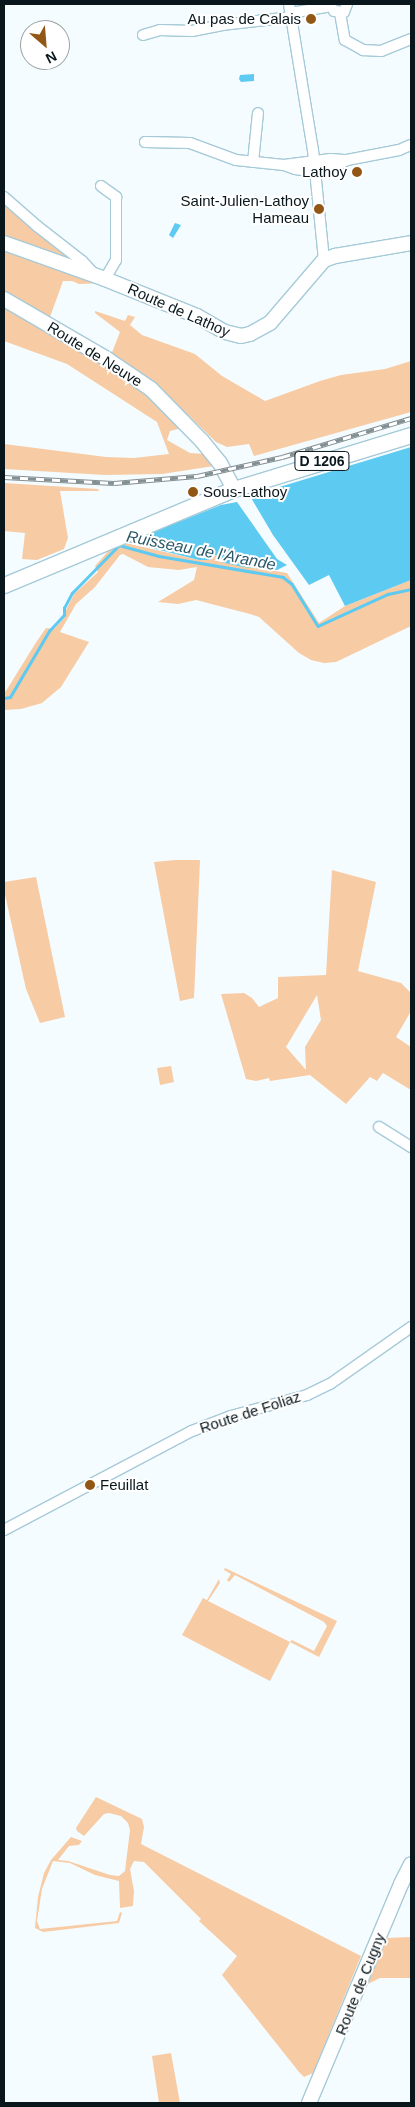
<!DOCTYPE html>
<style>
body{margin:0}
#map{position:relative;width:415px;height:2107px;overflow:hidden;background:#f4fcff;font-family:Arial,sans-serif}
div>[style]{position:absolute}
.green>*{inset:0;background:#f7cba4}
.water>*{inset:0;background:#5ccaf1}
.stream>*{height:2.5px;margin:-1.25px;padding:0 1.25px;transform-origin:1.25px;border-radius:1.25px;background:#5ccaf1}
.roads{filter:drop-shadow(1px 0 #a6cad8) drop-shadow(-1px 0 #a6cad8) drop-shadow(0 1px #a6cad8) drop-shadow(0 -1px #a6cad8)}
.street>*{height:10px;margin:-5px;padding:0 5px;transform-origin:5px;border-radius:5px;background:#fff}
.secondary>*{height:14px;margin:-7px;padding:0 7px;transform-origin:7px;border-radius:7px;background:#fff}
.primary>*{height:15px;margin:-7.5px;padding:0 7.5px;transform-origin:7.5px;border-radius:7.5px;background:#fff}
.rail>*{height:4.5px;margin-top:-2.25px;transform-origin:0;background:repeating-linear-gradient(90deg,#fff 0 8px,#848f93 0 16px);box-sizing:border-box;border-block:1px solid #848f93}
.dots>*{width:14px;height:14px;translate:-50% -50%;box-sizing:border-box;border:2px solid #fff;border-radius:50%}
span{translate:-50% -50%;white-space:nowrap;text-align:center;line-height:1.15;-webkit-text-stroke:4px #fff;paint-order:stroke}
.shield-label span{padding:1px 4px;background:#fff;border:1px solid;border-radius:4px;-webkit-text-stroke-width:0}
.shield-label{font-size:14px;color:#09171c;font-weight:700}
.poi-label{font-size:15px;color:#09171c}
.right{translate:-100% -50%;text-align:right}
.left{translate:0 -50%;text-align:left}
.street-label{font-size:15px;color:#09171c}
.water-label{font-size:16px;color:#2a5869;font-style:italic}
.frame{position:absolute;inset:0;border:5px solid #09171c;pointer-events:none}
.north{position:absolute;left:20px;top:20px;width:50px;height:50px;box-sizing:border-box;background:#fff;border:1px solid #9da2a4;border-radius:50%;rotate:153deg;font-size:14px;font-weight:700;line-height:20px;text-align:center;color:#09171c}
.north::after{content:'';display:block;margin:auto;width:18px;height:22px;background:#925715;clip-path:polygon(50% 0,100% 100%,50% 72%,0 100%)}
</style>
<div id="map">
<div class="green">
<div style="clip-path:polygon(4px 201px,44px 238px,69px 257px,68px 260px,4px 236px)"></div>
<div style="clip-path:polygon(4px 250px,106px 283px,79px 284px,72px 281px,63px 281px,50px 317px,4px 291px)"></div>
<div style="clip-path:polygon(4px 306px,139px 387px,182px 428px,170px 431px,167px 440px,190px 453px,206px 454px,214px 466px,162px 474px,105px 475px,4px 469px,4px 444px,106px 457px,134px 458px,169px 454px,157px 422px,67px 364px,4px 341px)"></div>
<div style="clip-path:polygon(95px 311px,125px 321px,128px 315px,135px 317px,130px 325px,142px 335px,195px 354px,222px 376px,265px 401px,320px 381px,341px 375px,385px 369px,411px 361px,411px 412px,254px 456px,249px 444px,227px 447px,216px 442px,158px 386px,111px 355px,120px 332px,95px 313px)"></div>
<div style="clip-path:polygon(4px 483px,98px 489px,99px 491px,60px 491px,68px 538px,64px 549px,37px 560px,22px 559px,25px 533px,4px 531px)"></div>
<div style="clip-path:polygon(122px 542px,199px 560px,210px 560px,215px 555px,220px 556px,221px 562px,287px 573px,319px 623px,345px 606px,411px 580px,411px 626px,336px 662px,324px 663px,311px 660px,299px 653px,259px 617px,250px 614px,196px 600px,178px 604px,158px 602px,194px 580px,197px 567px,179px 570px,148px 567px,123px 554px,120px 555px,95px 587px,76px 604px,60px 632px,89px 642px,61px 687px,42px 703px,21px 709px,4px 710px,4px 691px,6px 691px,35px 644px,46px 628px,54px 629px,64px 618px,66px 610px,74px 594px,98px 572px,95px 566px,112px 547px)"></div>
<div style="clip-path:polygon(175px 860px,200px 860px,194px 998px,180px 1001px,154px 862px)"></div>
<div style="clip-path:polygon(evenodd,332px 870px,376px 882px,358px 971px,401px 983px,411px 993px,411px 1011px,396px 1037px,411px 1047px,411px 1090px,383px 1073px,377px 1081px,370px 1077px,346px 1104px,310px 1075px,270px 1081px,269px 1078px,256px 1081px,246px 1079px,221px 994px,244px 993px,252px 998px,259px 1007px,278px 998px,278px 977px,326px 975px,332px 870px,317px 995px,321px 1020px,305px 1047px,306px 1070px,286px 1047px,317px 995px)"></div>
<div style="clip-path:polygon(36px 877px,65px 1017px,40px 1023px,26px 989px,4px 890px,4px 882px)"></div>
<div style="clip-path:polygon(171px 1066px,174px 1082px,160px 1085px,157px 1068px)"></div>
<div style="clip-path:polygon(225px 1568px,337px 1621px,319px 1657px,290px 1642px,270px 1681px,182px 1635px,203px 1598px,207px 1600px,219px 1579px,220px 1583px,208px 1601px,290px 1642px,292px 1640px,314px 1651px,327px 1626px,324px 1622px,235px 1575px,229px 1582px,227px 1580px,231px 1574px,224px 1570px)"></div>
<div style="clip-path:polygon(96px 1797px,142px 1819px,144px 1827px,141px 1844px,361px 1956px,313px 2073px,304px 2077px,299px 2072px,222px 1975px,237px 1956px,199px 1921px,201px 1919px,144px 1862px,134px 1861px,130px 1869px,134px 1891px,133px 1906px,120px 1908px,119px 1881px,95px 1875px,70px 1863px,53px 1861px,42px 1889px,37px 1921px,40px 1929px,117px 1921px,120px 1912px,122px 1913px,119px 1923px,43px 1932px,35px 1928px,38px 1897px,44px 1873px,51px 1860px,71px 1837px,82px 1841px,79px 1845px,69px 1846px,58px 1860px,68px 1861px,110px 1875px,119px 1876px,125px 1871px,130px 1830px,128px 1823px,121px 1816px,109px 1813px,104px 1814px,84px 1836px,77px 1831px,76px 1828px)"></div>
<div style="clip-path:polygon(411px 1937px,411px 1978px,380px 1978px,368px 1984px,386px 1938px)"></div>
<div style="clip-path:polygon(171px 2053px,180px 2103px,159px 2103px,152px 2056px)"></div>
</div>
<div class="water">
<div style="clip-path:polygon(254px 74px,254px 81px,241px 82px,239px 79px,240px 75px)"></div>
<div style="clip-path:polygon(175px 223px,181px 225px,173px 238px,169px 235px)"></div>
<div style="clip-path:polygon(411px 447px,411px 580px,345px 606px,329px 575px,309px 585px,273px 535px,250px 496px)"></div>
<div style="clip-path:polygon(237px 502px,277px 559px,287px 565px,277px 570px,243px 567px,221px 562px,220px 556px,215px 555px,210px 560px,199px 560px,128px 542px,221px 505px)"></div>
</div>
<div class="stream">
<div style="left:4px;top:698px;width:6px;rotate:-9deg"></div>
<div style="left:10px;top:697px;width:77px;rotate:-59.4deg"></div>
<div style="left:49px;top:631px;width:22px;rotate:-47deg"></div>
<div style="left:64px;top:615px;width:7px;rotate:-90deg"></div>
<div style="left:64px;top:608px;width:17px;rotate:-62deg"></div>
<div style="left:72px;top:593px;width:67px;rotate:-45.6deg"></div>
<div style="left:119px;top:545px;width:41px;rotate:15.4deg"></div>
<div style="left:159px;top:556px;width:126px;rotate:9.6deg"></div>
<div style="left:283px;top:577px;width:11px;rotate:38deg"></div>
<div style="left:292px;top:584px;width:49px;rotate:58.2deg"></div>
<div style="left:318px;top:626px;width:77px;rotate:-24.6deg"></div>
<div style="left:388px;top:594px;width:24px;rotate:-12deg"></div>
</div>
<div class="roads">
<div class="street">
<div style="left:289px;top:4px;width:148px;rotate:80.7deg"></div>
<div style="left:313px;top:150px;width:111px;rotate:84.3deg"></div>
<div style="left:334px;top:11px;width:10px;rotate:6deg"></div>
<div style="left:344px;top:12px;width:9px;rotate:-69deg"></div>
<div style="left:291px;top:13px;width:41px;rotate:-9.9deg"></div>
<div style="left:340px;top:13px;width:27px;rotate:80deg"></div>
<div style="left:345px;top:40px;width:21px;rotate:29deg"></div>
<div style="left:363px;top:50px;width:18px;rotate:3deg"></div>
<div style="left:381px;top:51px;width:32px;rotate:-22deg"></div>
<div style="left:143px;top:35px;width:18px;rotate:-16deg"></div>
<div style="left:160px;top:30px;width:32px;rotate:2deg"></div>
<div style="left:192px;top:31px;width:31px;rotate:-11deg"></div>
<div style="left:222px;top:25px;width:70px;rotate:-6.5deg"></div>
<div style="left:145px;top:142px;width:45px;rotate:1.3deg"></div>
<div style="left:190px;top:143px;width:49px;rotate:20.3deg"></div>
<div style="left:236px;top:160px;width:48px;rotate:5.9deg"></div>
<div style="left:284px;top:165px;width:12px;rotate:20deg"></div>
<div style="left:295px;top:169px;width:21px;rotate:8deg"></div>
<div style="left:316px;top:172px;width:20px;rotate:-15deg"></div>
<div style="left:335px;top:167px;width:14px;rotate:-30deg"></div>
<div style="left:253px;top:162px;width:49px;rotate:-84.2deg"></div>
<div style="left:284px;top:165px;width:47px;rotate:-7.3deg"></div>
<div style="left:331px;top:159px;width:16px;rotate:4deg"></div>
<div style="left:347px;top:160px;width:53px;rotate:-10.9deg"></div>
<div style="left:399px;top:150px;width:13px;rotate:-23deg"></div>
<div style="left:101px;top:186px;width:19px;rotate:36deg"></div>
<div style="left:116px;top:197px;width:63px;rotate:90deg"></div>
<div style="left:116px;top:260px;width:22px;rotate:120deg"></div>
<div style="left:4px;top:197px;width:44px;rotate:41.3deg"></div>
<div style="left:37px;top:226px;width:57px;rotate:37.9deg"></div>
<div style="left:82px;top:261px;width:19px;rotate:47deg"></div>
<div style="left:379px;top:1127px;width:38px;rotate:32deg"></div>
<div style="left:4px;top:1530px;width:212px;rotate:-27.8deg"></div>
<div style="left:192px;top:1431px;width:42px;rotate:-21deg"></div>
<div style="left:231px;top:1416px;width:79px;rotate:-15.4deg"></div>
<div style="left:307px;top:1395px;width:25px;rotate:-26deg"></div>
<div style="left:330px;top:1384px;width:99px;rotate:-35.1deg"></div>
</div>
<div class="secondary">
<div style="left:4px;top:243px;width:107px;rotate:19.6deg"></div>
<div style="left:105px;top:279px;width:99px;rotate:21.9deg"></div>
<div style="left:197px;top:316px;width:32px;rotate:30deg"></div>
<div style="left:225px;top:332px;width:16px;rotate:14deg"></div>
<div style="left:241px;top:336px;width:9px;rotate:-13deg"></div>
<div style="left:250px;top:334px;width:23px;rotate:-29deg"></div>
<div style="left:270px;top:323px;width:83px;rotate:-49.4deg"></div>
<div style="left:324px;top:260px;width:12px;rotate:-20deg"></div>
<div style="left:335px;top:256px;width:77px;rotate:-9.7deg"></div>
<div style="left:4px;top:299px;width:119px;rotate:30.2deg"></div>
<div style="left:107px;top:359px;width:53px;rotate:34.3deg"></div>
<div style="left:151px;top:389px;width:73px;rotate:45.6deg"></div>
<div style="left:202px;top:441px;width:28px;rotate:51deg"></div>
<div style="left:220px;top:463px;width:30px;rotate:62deg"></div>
<div style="left:309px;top:2103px;width:238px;rotate:-67.2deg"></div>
<div style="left:401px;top:1884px;width:22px;rotate:-63deg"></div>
</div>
<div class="primary">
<div style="left:4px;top:585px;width:249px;rotate:-22.7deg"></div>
<div style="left:234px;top:489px;width:185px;rotate:-17deg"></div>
</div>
</div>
<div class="rail">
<div style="left:4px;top:477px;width:110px;rotate:3.1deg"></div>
<div style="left:114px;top:483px;width:83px;rotate:-4.8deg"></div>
<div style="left:197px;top:476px;width:87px;rotate:-12.6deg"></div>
<div style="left:282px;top:457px;width:135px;rotate:-16.8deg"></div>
</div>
<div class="dots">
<div style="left:311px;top:19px;background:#925715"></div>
<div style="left:357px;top:172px;background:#925715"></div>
<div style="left:319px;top:209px;background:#925715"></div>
<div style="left:193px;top:492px;background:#925715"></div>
<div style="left:90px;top:1485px;background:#925715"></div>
</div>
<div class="shield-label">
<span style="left:322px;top:461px">D 1206</span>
</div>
<div class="poi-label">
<span class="right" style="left:301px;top:19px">Au pas de Calais</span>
<span class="right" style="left:347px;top:172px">Lathoy</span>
<span class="right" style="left:309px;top:209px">Saint-Julien-Lathoy<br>Hameau</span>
<span class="left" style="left:203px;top:492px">Sous-Lathoy</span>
<span class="left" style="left:100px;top:1485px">Feuillat</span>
</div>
<div class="street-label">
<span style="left:179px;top:310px;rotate:24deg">Route de Lathoy</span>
<span style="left:95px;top:354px;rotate:32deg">Route de Neuve</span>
<span style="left:250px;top:1412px;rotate:-18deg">Route de Foliaz</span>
<span style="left:360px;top:1984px;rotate:-68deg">Route de Cugny</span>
</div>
<div class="water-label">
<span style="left:201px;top:551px;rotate:11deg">Ruisseau de l'Arande</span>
</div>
<div class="frame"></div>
<div class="north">N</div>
</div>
